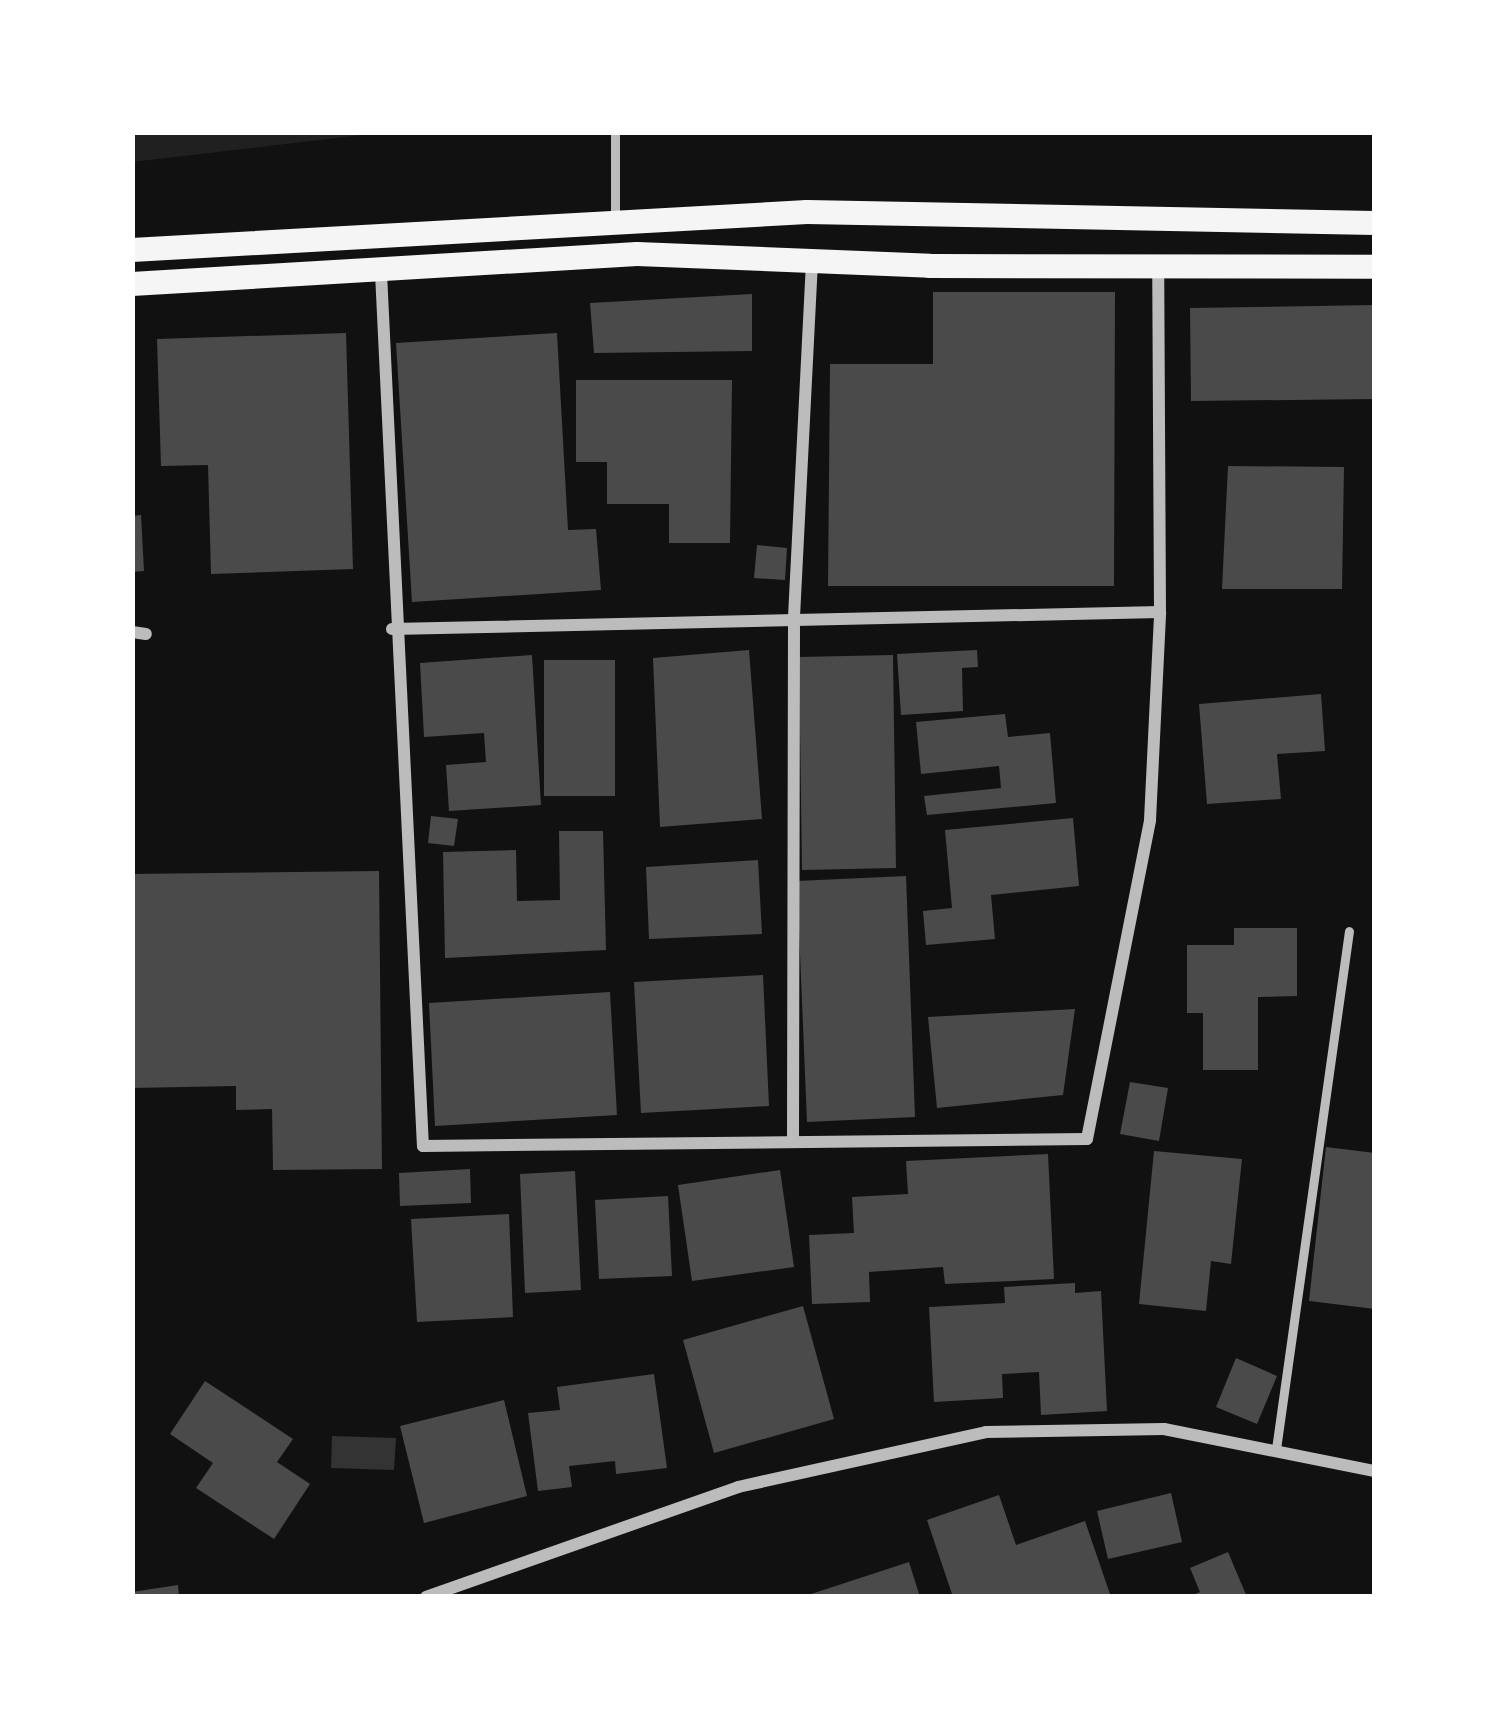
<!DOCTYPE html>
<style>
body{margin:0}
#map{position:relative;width:1507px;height:1729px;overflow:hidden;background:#111;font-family:"Sofia Sans Condensed",sans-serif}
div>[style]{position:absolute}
.green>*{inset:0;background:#202020}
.water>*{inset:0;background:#333}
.building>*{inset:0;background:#4a4a4a}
.service>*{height:9px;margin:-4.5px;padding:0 4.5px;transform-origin:4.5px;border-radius:4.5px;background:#bcbcbc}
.minor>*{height:12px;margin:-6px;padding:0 6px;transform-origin:6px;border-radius:6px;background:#bcbcbc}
.secondary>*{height:24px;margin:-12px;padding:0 12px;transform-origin:12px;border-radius:12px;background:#f5f5f5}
span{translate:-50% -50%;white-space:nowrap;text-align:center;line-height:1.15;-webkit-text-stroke:12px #fff;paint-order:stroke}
.frame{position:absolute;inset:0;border:135px solid #fff;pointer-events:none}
</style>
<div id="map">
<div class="green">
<div style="clip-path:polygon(132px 132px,387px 132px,132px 162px)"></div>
</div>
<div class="water">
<div style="clip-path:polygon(332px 1436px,396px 1438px,394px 1470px,331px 1468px)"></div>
</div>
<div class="building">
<div style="clip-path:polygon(933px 292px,1115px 292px,1114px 586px,828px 586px,830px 364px,933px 364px)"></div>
<div style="clip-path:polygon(752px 294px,752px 351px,594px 353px,590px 303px)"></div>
<div style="clip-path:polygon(1375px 305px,1375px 399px,1191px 401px,1190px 308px)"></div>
<div style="clip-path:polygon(346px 333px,353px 569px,211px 574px,208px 465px,161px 466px,157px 339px)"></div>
<div style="clip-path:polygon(557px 333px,568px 530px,596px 529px,601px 590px,412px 602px,396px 343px)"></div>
<div style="clip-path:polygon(576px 380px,732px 380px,730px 543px,669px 543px,669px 504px,607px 504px,607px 462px,576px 462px)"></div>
<div style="clip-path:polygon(1228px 466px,1344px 467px,1342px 589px,1222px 589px)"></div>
<div style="clip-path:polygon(141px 515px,144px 571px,132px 572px,132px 516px)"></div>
<div style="clip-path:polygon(757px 545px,787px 548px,785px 580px,754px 578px)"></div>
<div style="clip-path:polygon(749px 650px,762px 819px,660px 827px,653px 658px)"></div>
<div style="clip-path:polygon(977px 650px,978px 667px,962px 668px,963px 711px,901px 715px,897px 654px)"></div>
<div style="clip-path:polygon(532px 655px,541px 805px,449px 811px,446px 765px,486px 762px,484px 733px,424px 737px,420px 663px)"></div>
<div style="clip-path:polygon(893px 655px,896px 868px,802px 870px,799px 657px)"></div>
<div style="clip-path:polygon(544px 660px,615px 660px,615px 796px,544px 796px)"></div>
<div style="clip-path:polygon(1321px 694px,1325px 751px,1277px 754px,1281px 799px,1207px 804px,1199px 704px)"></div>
<div style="clip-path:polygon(1005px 714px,1008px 737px,1050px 733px,1056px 803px,927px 815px,924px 796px,1001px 788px,999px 766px,921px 774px,916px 722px)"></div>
<div style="clip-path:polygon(431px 816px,458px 819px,454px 846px,428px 843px)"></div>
<div style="clip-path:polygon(1073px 818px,1079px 886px,991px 895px,995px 939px,926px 945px,923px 911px,952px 908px,945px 830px)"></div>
<div style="clip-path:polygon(559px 831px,603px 831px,606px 950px,445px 958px,443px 852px,516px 850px,517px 901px,560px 900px)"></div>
<div style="clip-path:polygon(758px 860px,762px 934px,649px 939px,646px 867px)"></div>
<div style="clip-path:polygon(379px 871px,382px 1169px,273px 1170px,272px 1109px,236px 1110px,236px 1086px,132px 1088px,132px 874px)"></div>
<div style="clip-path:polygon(906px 876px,915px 1117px,807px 1122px,797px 881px)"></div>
<div style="clip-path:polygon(1234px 928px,1297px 928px,1297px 996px,1258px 997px,1258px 1070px,1203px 1070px,1203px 1013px,1187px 1013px,1187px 945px,1234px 945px)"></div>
<div style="clip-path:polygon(763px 975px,769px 1106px,641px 1113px,634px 982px)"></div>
<div style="clip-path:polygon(610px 992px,617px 1115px,435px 1126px,429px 1003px)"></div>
<div style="clip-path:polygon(1075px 1009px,1063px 1095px,937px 1108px,928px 1017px)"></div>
<div style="clip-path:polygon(1130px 1082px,1168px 1088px,1159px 1141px,1120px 1134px)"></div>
<div style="clip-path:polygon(1326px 1147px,1375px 1153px,1375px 1309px,1309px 1301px)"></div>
<div style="clip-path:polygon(1154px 1151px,1242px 1159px,1231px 1264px,1211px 1261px,1206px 1311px,1139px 1304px)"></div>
<div style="clip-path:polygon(1048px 1154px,1054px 1279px,945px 1284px,943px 1267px,869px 1272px,870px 1302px,812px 1304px,809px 1235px,854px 1233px,852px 1197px,908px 1194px,906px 1161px)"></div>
<div style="clip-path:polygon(470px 1169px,471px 1203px,400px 1206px,399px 1173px)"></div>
<div style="clip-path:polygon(780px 1170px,794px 1267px,692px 1281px,678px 1185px)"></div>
<div style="clip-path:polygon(575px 1171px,581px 1290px,525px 1293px,520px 1174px)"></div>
<div style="clip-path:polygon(668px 1196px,672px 1276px,599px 1279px,595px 1200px)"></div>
<div style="clip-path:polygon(509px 1214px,513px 1317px,417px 1322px,411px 1219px)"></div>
<div style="clip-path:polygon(1075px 1283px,1075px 1293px,1101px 1291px,1107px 1411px,1041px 1415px,1039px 1372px,1002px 1374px,1003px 1398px,934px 1402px,929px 1307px,1005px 1303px,1004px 1287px)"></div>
<div style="clip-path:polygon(803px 1306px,834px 1419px,714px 1453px,683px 1340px)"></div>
<div style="clip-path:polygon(1236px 1358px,1277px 1376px,1257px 1424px,1216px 1407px)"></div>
<div style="clip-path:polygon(654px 1374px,667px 1468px,616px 1474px,615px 1461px,569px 1466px,572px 1487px,538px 1491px,528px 1413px,560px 1410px,557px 1387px)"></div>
<div style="clip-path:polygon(205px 1381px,293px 1439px,277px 1462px,310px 1484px,274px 1539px,196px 1488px,213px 1463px,170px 1434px)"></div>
<div style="clip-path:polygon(504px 1400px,527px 1496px,424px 1523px,400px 1426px)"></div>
<div style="clip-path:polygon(1171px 1493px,1182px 1542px,1108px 1559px,1097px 1511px)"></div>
<div style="clip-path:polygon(999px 1495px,1016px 1545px,1085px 1521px,1111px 1597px,953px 1597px,927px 1520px)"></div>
<div style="clip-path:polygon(1228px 1552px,1247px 1597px,1188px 1597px,1200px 1592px,1190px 1568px)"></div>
<div style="clip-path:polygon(909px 1562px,920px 1597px,805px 1597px,805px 1596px)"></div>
<div style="clip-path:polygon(178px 1585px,179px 1597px,132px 1597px,132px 1592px)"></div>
</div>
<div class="service">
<div style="left:615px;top:132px;width:85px;rotate:90deg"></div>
<div style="left:1276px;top:1449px;width:523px;rotate:-81.98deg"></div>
</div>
<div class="minor">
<div style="left:381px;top:273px;width:874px;rotate:87.25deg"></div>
<div style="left:423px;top:1146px;width:664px;rotate:-0.6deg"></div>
<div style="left:1087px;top:1139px;width:325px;rotate:-78.8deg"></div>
<div style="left:1150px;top:820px;width:208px;rotate:-87.2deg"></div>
<div style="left:1160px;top:612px;width:343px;rotate:-90.3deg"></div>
<div style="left:392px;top:629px;width:768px;rotate:-1.27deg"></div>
<div style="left:132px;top:632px;width:14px;rotate:8deg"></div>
<div style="left:793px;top:1142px;width:525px;rotate:-89.89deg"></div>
<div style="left:794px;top:617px;width:355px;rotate:-87.1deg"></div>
<div style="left:426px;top:1597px;width:331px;rotate:-19.4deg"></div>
<div style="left:738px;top:1487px;width:254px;rotate:-12.5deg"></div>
<div style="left:986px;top:1432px;width:178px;rotate:-1deg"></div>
<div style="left:1164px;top:1429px;width:215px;rotate:11.3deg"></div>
</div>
<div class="secondary">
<div style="left:132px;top:250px;width:676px;rotate:-3.22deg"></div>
<div style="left:807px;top:212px;width:568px;rotate:1.11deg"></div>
<div style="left:132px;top:284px;width:506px;rotate:-3.4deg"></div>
<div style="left:637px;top:254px;width:293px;rotate:2.3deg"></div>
<div style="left:930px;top:266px;width:445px;rotate:0.1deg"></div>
</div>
<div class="frame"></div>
</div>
